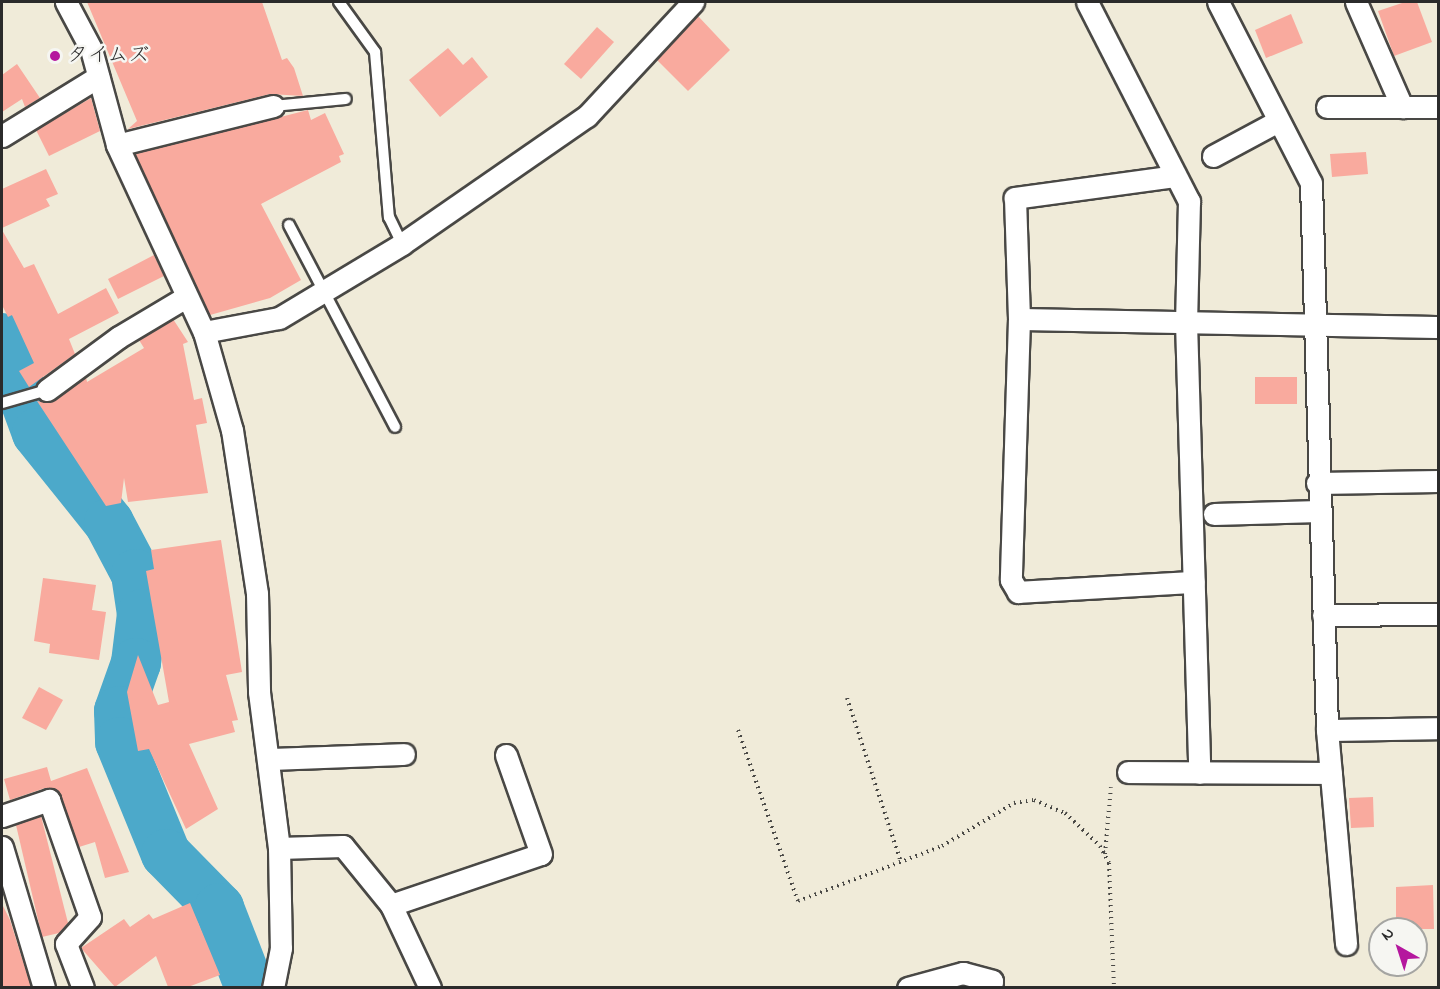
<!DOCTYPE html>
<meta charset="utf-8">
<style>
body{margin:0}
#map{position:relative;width:1440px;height:989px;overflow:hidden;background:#f0ebd9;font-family:"Indie Flower","Klee One",sans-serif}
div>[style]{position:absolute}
.river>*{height:50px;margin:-25px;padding:0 25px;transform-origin:25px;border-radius:25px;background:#4ca9ca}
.building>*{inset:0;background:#f9aa9e}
.path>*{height:4px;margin-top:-2px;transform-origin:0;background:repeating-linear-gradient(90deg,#494845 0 1.5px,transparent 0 6px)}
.roads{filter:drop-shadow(2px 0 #494845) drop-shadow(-2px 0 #494845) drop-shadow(0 2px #494845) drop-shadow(0 -2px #494845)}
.service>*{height:10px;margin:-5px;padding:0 5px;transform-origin:5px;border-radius:5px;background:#fff}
.minor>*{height:21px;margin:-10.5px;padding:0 10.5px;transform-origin:10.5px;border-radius:10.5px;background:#fff}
.dots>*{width:16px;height:16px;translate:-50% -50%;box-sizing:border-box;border:3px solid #f6f6f2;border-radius:50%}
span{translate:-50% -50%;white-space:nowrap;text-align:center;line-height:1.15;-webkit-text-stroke:5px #f6f6f2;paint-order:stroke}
.poi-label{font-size:21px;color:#2b2b2b}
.left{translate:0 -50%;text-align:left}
.frame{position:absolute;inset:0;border:3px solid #2b2b2b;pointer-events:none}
.north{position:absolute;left:1368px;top:917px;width:60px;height:60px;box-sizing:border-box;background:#f6f6f2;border:2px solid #a5a5a2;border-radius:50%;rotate:321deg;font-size:16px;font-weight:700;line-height:24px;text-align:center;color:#2b2b2b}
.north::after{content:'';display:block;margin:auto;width:21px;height:27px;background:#b5179e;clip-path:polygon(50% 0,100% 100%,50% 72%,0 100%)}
</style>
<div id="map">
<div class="river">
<div style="left:2px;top:338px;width:101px;rotate:69.8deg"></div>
<div style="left:37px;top:433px;width:115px;rotate:51.3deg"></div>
<div style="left:109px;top:523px;width:58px;rotate:62.1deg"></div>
<div style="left:136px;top:574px;width:40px;rotate:81.5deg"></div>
<div style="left:142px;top:614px;width:49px;rotate:97deg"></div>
<div style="left:136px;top:663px;width:51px;rotate:109.5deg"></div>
<div style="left:119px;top:711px;width:31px;rotate:88deg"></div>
<div style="left:120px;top:742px;width:121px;rotate:67.7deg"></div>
<div style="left:166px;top:854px;width:76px;rotate:45.5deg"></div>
<div style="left:219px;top:908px;width:86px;rotate:68.8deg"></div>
</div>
<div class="building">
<div style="clip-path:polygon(87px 2px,262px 2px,282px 60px,287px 58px,294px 68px,303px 96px,270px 94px,128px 129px,137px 121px)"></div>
<div style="clip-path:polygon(1405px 2px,1417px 2px,1432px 42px,1394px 56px,1378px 11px)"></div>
<div style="clip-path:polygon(1291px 14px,1303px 43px,1266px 58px,1255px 30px)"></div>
<div style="clip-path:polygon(698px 16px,730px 50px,688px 91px,657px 60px)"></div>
<div style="clip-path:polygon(597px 27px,614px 42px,581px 79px,564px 64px)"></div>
<div style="clip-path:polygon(448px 48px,463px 65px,472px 57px,488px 77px,440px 117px,409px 80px)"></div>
<div style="clip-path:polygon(17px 64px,40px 98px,25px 107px,22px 99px,2px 112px,2px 75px)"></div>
<div style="clip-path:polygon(91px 98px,100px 131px,49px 156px,36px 130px)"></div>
<div style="clip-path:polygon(308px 110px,311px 120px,325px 113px,344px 154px,339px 156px,341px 162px,261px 204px,301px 280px,270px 298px,210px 315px,135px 154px)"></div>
<div style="clip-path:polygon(1366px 152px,1368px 174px,1332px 177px,1330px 154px)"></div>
<div style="clip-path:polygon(46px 169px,58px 194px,46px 199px,50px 206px,2px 228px,2px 189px)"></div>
<div style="clip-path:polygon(2px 230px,24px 268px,34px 264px,58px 314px,106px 288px,119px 313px,69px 339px,75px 354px,29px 387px,19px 371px,34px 363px,12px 315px,8px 317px,2px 305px)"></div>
<div style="clip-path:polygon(154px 255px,164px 276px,118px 299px,108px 279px)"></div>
<div style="clip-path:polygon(173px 319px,188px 342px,183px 344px,194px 400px,202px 398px,207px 423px,196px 425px,208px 493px,128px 502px,124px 478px,121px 503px,106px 506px,37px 401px,49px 403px,86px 377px,87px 382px,144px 348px,139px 340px)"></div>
<div style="clip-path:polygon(1255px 377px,1297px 377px,1297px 404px,1255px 404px)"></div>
<div style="clip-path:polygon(221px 540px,242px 672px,226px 675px,238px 720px,232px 721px,235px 732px,189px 744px,218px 809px,186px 829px,149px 749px,138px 751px,127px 692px,138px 655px,158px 705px,169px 702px,146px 571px,154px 569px,151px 550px)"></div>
<div style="clip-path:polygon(43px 578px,96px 585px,92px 610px,106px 612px,99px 660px,49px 653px,50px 644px,34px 641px)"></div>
<div style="clip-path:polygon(39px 687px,63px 700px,46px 730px,22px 718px)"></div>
<div style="clip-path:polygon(47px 767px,51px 781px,87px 768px,129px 872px,105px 878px,95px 842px,79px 847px,57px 790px,45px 788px,10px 800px,4px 779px)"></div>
<div style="clip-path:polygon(1373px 797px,1374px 827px,1351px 828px,1349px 798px)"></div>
<div style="clip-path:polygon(41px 816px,68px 923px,59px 933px,42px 937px,16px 825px)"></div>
<div style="clip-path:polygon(1433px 885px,1434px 929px,1396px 929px,1396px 887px)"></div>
<div style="clip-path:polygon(190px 903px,220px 975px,188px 987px,168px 987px,156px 956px,115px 987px,81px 948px,124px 919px,130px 927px,149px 914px,153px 919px)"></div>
<div style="clip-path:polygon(2px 904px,10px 920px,31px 987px,2px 987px)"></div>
</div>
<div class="path">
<div style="left:847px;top:698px;width:173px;rotate:71.8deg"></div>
<div style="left:738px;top:730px;width:181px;rotate:70.7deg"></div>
<div style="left:798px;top:901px;width:154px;rotate:-20.9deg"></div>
<div style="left:942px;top:846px;width:84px;rotate:-30.8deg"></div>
<div style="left:1014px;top:803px;width:20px;rotate:-9deg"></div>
<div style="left:1034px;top:800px;width:34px;rotate:23deg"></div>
<div style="left:1065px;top:813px;width:48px;rotate:43.3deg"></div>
<div style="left:1100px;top:846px;width:19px;rotate:62deg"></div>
<div style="left:1109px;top:863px;width:125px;rotate:87.7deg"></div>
<div style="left:1105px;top:854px;width:67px;rotate:-84.9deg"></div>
</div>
<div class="roads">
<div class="service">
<div style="left:339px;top:2px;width:62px;rotate:54.2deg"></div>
<div style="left:375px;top:52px;width:166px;rotate:85.2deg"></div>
<div style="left:389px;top:217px;width:30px;rotate:64deg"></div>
<div style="left:273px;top:106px;width:73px;rotate:-5.5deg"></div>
<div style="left:289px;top:225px;width:228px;rotate:62.3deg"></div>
<div style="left:2px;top:403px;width:47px;rotate:-16.1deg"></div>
</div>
<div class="minor">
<div style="left:66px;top:2px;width:53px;rotate:62deg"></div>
<div style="left:91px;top:49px;width:99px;rotate:74.8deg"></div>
<div style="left:117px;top:145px;width:206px;rotate:65.1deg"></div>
<div style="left:204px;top:332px;width:102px;rotate:74.1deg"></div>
<div style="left:232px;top:430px;width:165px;rotate:81.3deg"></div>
<div style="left:257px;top:593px;width:99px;rotate:88.8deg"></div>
<div style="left:259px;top:692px;width:157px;rotate:82.7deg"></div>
<div style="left:279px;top:848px;width:100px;rotate:88.9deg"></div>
<div style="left:281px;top:948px;width:41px;rotate:101.3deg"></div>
<div style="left:1087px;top:2px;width:224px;rotate:62.9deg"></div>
<div style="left:1189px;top:201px;width:121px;rotate:91.4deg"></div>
<div style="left:1186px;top:322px;width:451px;rotate:88.3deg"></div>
<div style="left:1218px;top:2px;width:203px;rotate:62.8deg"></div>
<div style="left:1311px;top:183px;width:547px;rotate:88.32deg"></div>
<div style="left:1327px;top:730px;width:215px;rotate:84.9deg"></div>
<div style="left:1356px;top:2px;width:115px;rotate:66.3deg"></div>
<div style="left:1327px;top:107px;width:111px"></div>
<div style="left:2px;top:136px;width:113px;rotate:-31.6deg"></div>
<div style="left:117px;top:145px;width:161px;rotate:-14deg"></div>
<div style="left:1213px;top:156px;width:74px;rotate:-28.3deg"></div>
<div style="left:1175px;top:176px;width:162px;rotate:172.2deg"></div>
<div style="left:1015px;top:198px;width:121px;rotate:88.1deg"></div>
<div style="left:1019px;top:319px;width:261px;rotate:91.8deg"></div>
<div style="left:1011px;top:580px;width:14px;rotate:60deg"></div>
<div style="left:1018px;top:592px;width:176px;rotate:-3.3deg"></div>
<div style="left:1019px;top:319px;width:419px;rotate:1.1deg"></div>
<div style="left:204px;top:332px;width:76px;rotate:-10.6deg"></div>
<div style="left:279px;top:318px;width:144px;rotate:-31deg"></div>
<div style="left:402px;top:244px;width:225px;rotate:-34.7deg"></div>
<div style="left:587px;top:116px;width:156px;rotate:-47.1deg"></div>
<div style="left:47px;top:390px;width:89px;rotate:-36.4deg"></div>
<div style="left:119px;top:337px;width:78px;rotate:-30.8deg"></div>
<div style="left:1317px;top:483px;width:121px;rotate:-0.9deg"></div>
<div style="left:1214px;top:514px;width:105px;rotate:-1.6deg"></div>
<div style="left:1323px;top:615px;width:115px;rotate:-0.5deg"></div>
<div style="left:1327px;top:730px;width:111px;rotate:-1deg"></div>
<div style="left:268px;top:759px;width:136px;rotate:-2.1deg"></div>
<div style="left:1128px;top:772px;width:203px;rotate:0.3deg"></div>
<div style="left:2px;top:816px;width:50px;rotate:-18.8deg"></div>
<div style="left:49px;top:800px;width:124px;rotate:70.7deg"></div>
<div style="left:90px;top:917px;width:36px;rotate:132deg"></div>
<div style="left:66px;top:944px;width:47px;rotate:68.9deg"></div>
<div style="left:2px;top:847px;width:147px;rotate:73.4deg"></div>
<div style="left:279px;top:848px;width:64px;rotate:-1.8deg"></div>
<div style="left:343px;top:846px;width:76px;rotate:50.9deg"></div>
<div style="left:391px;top:905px;width:92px;rotate:64.8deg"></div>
<div style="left:391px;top:905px;width:158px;rotate:-18.8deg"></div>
<div style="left:541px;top:854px;width:105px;rotate:-109.5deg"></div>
<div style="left:908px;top:988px;width:57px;rotate:-15.3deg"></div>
<div style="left:963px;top:973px;width:30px;rotate:15deg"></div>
<div style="left:992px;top:981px;width:7px;rotate:98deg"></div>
</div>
</div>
<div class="dots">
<div style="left:55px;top:56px;background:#b5179e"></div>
</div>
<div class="poi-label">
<span class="left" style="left:67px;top:56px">タイムズ</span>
</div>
<div class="frame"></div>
<div class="north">N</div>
</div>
